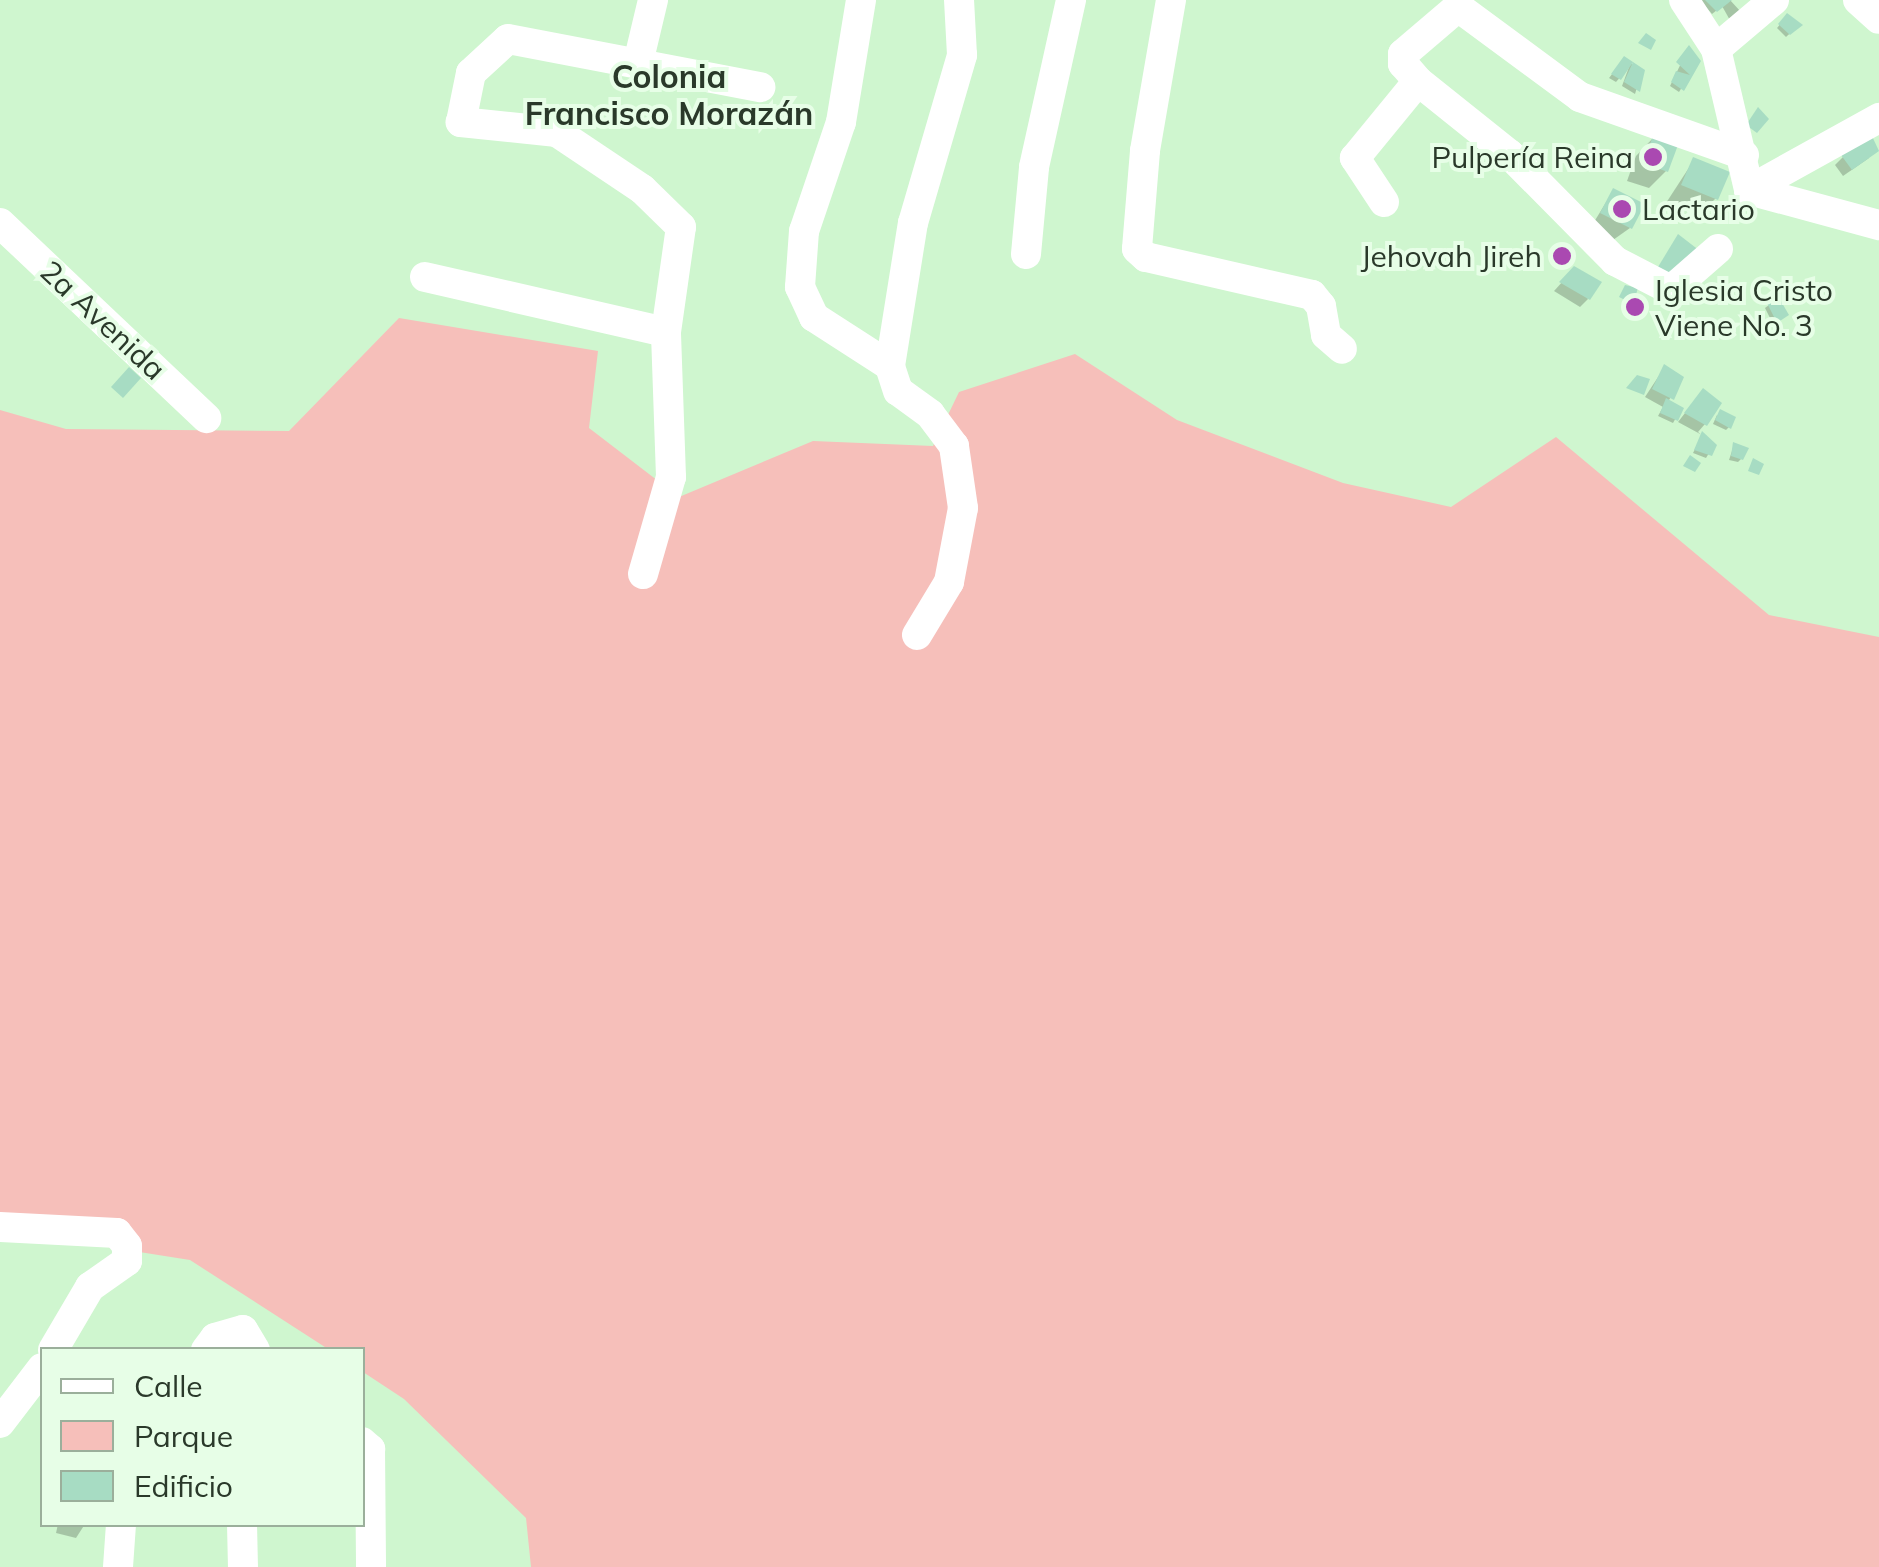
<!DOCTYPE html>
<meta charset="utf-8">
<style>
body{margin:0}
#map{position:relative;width:1879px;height:1567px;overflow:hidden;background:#cff6cf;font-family:Mulish,sans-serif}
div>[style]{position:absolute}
.green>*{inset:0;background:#f6bfba}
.shadow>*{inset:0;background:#0003}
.building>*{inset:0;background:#a7dcc3}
.minor>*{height:30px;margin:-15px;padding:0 15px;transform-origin:15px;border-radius:15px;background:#fff}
.dots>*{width:28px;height:28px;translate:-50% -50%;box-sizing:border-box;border:5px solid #e7fee7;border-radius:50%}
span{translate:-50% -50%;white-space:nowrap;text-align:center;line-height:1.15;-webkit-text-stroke:8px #e7fee7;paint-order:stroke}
.poi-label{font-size:30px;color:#2a392a}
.right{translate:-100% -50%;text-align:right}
.left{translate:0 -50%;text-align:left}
.street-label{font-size:30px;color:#2a392a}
.neighbourhood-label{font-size:32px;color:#2a392a;font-weight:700}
.legend{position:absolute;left:40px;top:1347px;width:325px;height:180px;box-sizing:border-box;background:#e7fee7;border:2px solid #9baf9b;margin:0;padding:12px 18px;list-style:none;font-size:30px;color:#2a392a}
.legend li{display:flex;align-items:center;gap:20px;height:50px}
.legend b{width:50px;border:2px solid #9baf9b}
</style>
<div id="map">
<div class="green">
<div style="clip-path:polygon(399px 318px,598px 351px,589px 428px,679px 497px,813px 441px,933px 446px,959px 392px,1075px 354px,1177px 420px,1343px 483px,1451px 507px,1556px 437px,1769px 615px,1879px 637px,1879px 1567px,531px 1567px,526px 1518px,404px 1399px,363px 1372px,362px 1350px,328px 1349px,190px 1260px,0 1230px,0 410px,66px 429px,289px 431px)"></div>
</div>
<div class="shadow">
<div style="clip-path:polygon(1700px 0,1730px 0,1741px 12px,1731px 22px,1722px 6px,1712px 14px)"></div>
<div style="clip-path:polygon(1787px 16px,1799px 25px,1786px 37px,1777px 28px)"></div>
<div style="clip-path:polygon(1688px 49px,1698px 62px,1679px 92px,1670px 86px)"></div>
<div style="clip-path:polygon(1624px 59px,1642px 71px,1635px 94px,1622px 86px,1629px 67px,1616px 82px,1609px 78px)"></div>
<div style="clip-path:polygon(1653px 138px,1666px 171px,1649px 188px,1627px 181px,1636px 156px)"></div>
<div style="clip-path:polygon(1843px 157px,1869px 158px,1843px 176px,1835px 165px)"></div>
<div style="clip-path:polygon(1694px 160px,1716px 198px,1698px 216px,1666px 203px)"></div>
<div style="clip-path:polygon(1613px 191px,1630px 228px,1613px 240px,1594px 222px)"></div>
<div style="clip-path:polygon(1574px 269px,1588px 299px,1580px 307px,1554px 291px)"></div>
<div style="clip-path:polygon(1769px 305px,1782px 318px,1773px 324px,1765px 308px)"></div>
<div style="clip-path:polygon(1670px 318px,1669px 329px,1662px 331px,1666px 321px)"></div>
<div style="clip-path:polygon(1664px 368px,1681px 378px,1668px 402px,1681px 409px,1673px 423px,1658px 416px,1663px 407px,1645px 397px)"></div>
<div style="clip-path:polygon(1696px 399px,1705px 424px,1698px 432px,1714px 445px,1706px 458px,1693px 453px,1702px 435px,1678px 422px)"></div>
<div style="clip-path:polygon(1717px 415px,1729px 427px,1726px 430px,1713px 424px)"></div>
<div style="clip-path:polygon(1734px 445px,1741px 459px,1738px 462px,1729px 460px)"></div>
<div style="clip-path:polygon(58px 1524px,85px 1524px,76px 1538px,56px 1533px)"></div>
</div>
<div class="building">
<div style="clip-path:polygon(1705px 0,1732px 0,1717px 12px)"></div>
<div style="clip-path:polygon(1787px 13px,1803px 25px,1790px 35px,1778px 24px)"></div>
<div style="clip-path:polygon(1646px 33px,1656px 40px,1651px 50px,1638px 43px)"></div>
<div style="clip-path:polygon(1689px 45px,1701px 61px,1684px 91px,1671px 82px,1676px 71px,1690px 75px,1676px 62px)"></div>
<div style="clip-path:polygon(1624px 56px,1645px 70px,1640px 92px,1624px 82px,1633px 62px,1621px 80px,1611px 74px)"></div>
<div style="clip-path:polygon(1758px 107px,1769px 119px,1757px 133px,1746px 125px)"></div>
<div style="clip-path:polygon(1871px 134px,1879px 151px,1852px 170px,1841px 155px)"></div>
<div style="clip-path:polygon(1653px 136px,1678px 145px,1668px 172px,1643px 163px)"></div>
<div style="clip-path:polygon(1693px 157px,1730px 172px,1718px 200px,1681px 185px)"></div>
<div style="clip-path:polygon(1613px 188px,1645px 204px,1632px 229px,1600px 213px)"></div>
<div style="clip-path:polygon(1678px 234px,1700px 251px,1679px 279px,1658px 267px)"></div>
<div style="clip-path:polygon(1574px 266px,1602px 282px,1590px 300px,1559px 282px)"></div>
<div style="clip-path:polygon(1625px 285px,1638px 288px,1633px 304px,1619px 297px)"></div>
<div style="clip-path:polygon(1778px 296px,1789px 315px,1777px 323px,1767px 303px)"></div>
<div style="clip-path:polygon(1664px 364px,1684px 377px,1674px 400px,1652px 389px)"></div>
<div style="clip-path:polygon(129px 367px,141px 378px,123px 398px,111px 387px)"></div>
<div style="clip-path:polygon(1637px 375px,1650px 379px,1644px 395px,1626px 388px)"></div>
<div style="clip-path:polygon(1703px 388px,1722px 403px,1707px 426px,1684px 413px)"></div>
<div style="clip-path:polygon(1666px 398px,1684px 408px,1678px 421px,1660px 413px)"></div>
<div style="clip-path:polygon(1720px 409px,1736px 417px,1731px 429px,1715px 420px)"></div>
<div style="clip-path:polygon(1702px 431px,1717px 445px,1712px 456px,1694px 450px)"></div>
<div style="clip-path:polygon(1733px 442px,1749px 448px,1743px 460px,1731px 456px)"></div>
<div style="clip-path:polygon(1690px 455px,1701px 463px,1695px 472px,1683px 466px)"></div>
<div style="clip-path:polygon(1753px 458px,1764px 464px,1759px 475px,1748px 471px)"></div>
</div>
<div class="minor">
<div style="left:861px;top:0;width:124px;rotate:99.3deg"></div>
<div style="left:841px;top:122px;width:115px;rotate:108.7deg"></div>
<div style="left:804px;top:231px;width:56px;rotate:94.1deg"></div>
<div style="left:800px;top:287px;width:33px;rotate:65deg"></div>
<div style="left:814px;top:317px;width:90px;rotate:32.8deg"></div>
<div style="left:1171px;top:0;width:153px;rotate:99.8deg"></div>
<div style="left:1145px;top:151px;width:98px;rotate:94.7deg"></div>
<div style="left:1137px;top:249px;width:12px;rotate:42deg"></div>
<div style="left:1146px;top:257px;width:170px;rotate:12.9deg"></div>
<div style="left:1312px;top:295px;width:14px;rotate:51deg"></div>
<div style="left:1321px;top:306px;width:29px;rotate:80deg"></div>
<div style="left:1326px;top:335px;width:21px;rotate:41deg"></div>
<div style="left:1684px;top:0;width:59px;rotate:56.9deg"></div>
<div style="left:1716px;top:49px;width:145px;rotate:76.8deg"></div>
<div style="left:1858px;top:0;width:28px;rotate:42deg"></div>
<div style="left:1716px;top:49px;width:76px;rotate:-40.2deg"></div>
<div style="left:638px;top:63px;width:65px;rotate:-76.6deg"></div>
<div style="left:1749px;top:190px;width:149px;rotate:-29deg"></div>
<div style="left:1749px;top:190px;width:135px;rotate:15.1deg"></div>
<div style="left:1384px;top:202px;width:53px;rotate:-123.4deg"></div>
<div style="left:1355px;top:158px;width:99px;rotate:-50.7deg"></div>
<div style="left:0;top:223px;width:284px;rotate:43.4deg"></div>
<div style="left:1718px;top:249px;width:62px;rotate:138.9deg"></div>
<div style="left:1671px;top:290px;width:63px;rotate:-152.6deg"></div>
<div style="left:1615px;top:261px;width:151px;rotate:-134.7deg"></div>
<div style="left:1509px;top:154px;width:117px;rotate:-141.3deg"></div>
<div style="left:1418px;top:81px;width:23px;rotate:-131deg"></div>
<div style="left:1403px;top:64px;width:10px;rotate:-90deg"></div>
<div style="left:1403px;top:54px;width:72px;rotate:-40.5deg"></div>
<div style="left:1458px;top:7px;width:152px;rotate:36.4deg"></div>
<div style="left:1580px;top:97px;width:174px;rotate:19.5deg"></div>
<div style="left:1026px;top:254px;width:87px;rotate:-84.7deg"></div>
<div style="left:1034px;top:167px;width:171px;rotate:-77.5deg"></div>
<div style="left:425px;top:277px;width:247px;rotate:12.9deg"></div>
<div style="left:643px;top:574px;width:101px;rotate:-73.9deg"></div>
<div style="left:671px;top:477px;width:145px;rotate:-92deg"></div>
<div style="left:666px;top:332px;width:106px;rotate:-81.9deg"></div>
<div style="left:681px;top:227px;width:54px;rotate:-135.7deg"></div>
<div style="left:642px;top:189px;width:102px;rotate:-146.2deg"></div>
<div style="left:557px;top:132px;width:97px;rotate:-174.1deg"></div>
<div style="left:461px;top:122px;width:50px;rotate:-78.5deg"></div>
<div style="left:471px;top:73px;width:50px;rotate:-42.6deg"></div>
<div style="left:508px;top:39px;width:257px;rotate:10.8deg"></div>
<div style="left:917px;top:635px;width:62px;rotate:-58.9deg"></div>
<div style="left:949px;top:582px;width:75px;rotate:-79.3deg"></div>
<div style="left:963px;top:508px;width:63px;rotate:-98.3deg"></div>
<div style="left:954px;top:446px;width:40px;rotate:-127deg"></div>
<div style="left:930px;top:414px;width:39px;rotate:-144deg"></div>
<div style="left:898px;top:391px;width:26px;rotate:-108deg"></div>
<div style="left:890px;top:366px;width:145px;rotate:-80.9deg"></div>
<div style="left:913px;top:223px;width:175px;rotate:-73.7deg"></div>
<div style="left:962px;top:55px;width:55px;rotate:-93.1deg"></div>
<div style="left:0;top:1227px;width:117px;rotate:2.9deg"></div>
<div style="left:117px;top:1233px;width:16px;rotate:52deg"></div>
<div style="left:127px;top:1246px;width:15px;rotate:90deg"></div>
<div style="left:127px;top:1261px;width:45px;rotate:144.9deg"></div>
<div style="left:90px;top:1287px;width:73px;rotate:120.4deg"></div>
<div style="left:206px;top:1350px;width:15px;rotate:-53deg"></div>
<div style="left:215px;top:1338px;width:29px;rotate:-16deg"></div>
<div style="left:243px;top:1330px;width:23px;rotate:59deg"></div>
<div style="left:0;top:1423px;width:69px;rotate:-52.6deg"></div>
<div style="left:362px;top:1442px;width:11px;rotate:41deg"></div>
<div style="left:370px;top:1449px;width:118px;rotate:89.5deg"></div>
<div style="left:242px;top:1524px;width:43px;rotate:88.7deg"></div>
<div style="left:118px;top:1567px;width:43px;rotate:-86deg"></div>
</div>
<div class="dots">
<div style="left:1653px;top:157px;background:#aa49b1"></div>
<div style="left:1622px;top:209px;background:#aa49b1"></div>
<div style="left:1562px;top:256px;background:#aa49b1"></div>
<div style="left:1635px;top:307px;background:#aa49b1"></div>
</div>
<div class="poi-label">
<span class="right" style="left:1633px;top:157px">Pulpería Reina</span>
<span class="left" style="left:1642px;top:209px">Lactario</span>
<span class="right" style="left:1542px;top:256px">Jehovah Jireh</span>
<span class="left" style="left:1655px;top:307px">Iglesia Cristo<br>Viene No. 3</span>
</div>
<div class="street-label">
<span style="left:103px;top:320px;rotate:43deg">2a Avenida</span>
</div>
<div class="neighbourhood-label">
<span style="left:669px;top:95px">Colonia<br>Francisco Morazán</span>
</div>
<ul class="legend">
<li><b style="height:12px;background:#fff"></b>Calle</li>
<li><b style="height:28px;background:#f6bfba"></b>Parque</li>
<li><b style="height:28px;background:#a7dcc3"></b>Edificio</li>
</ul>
</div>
